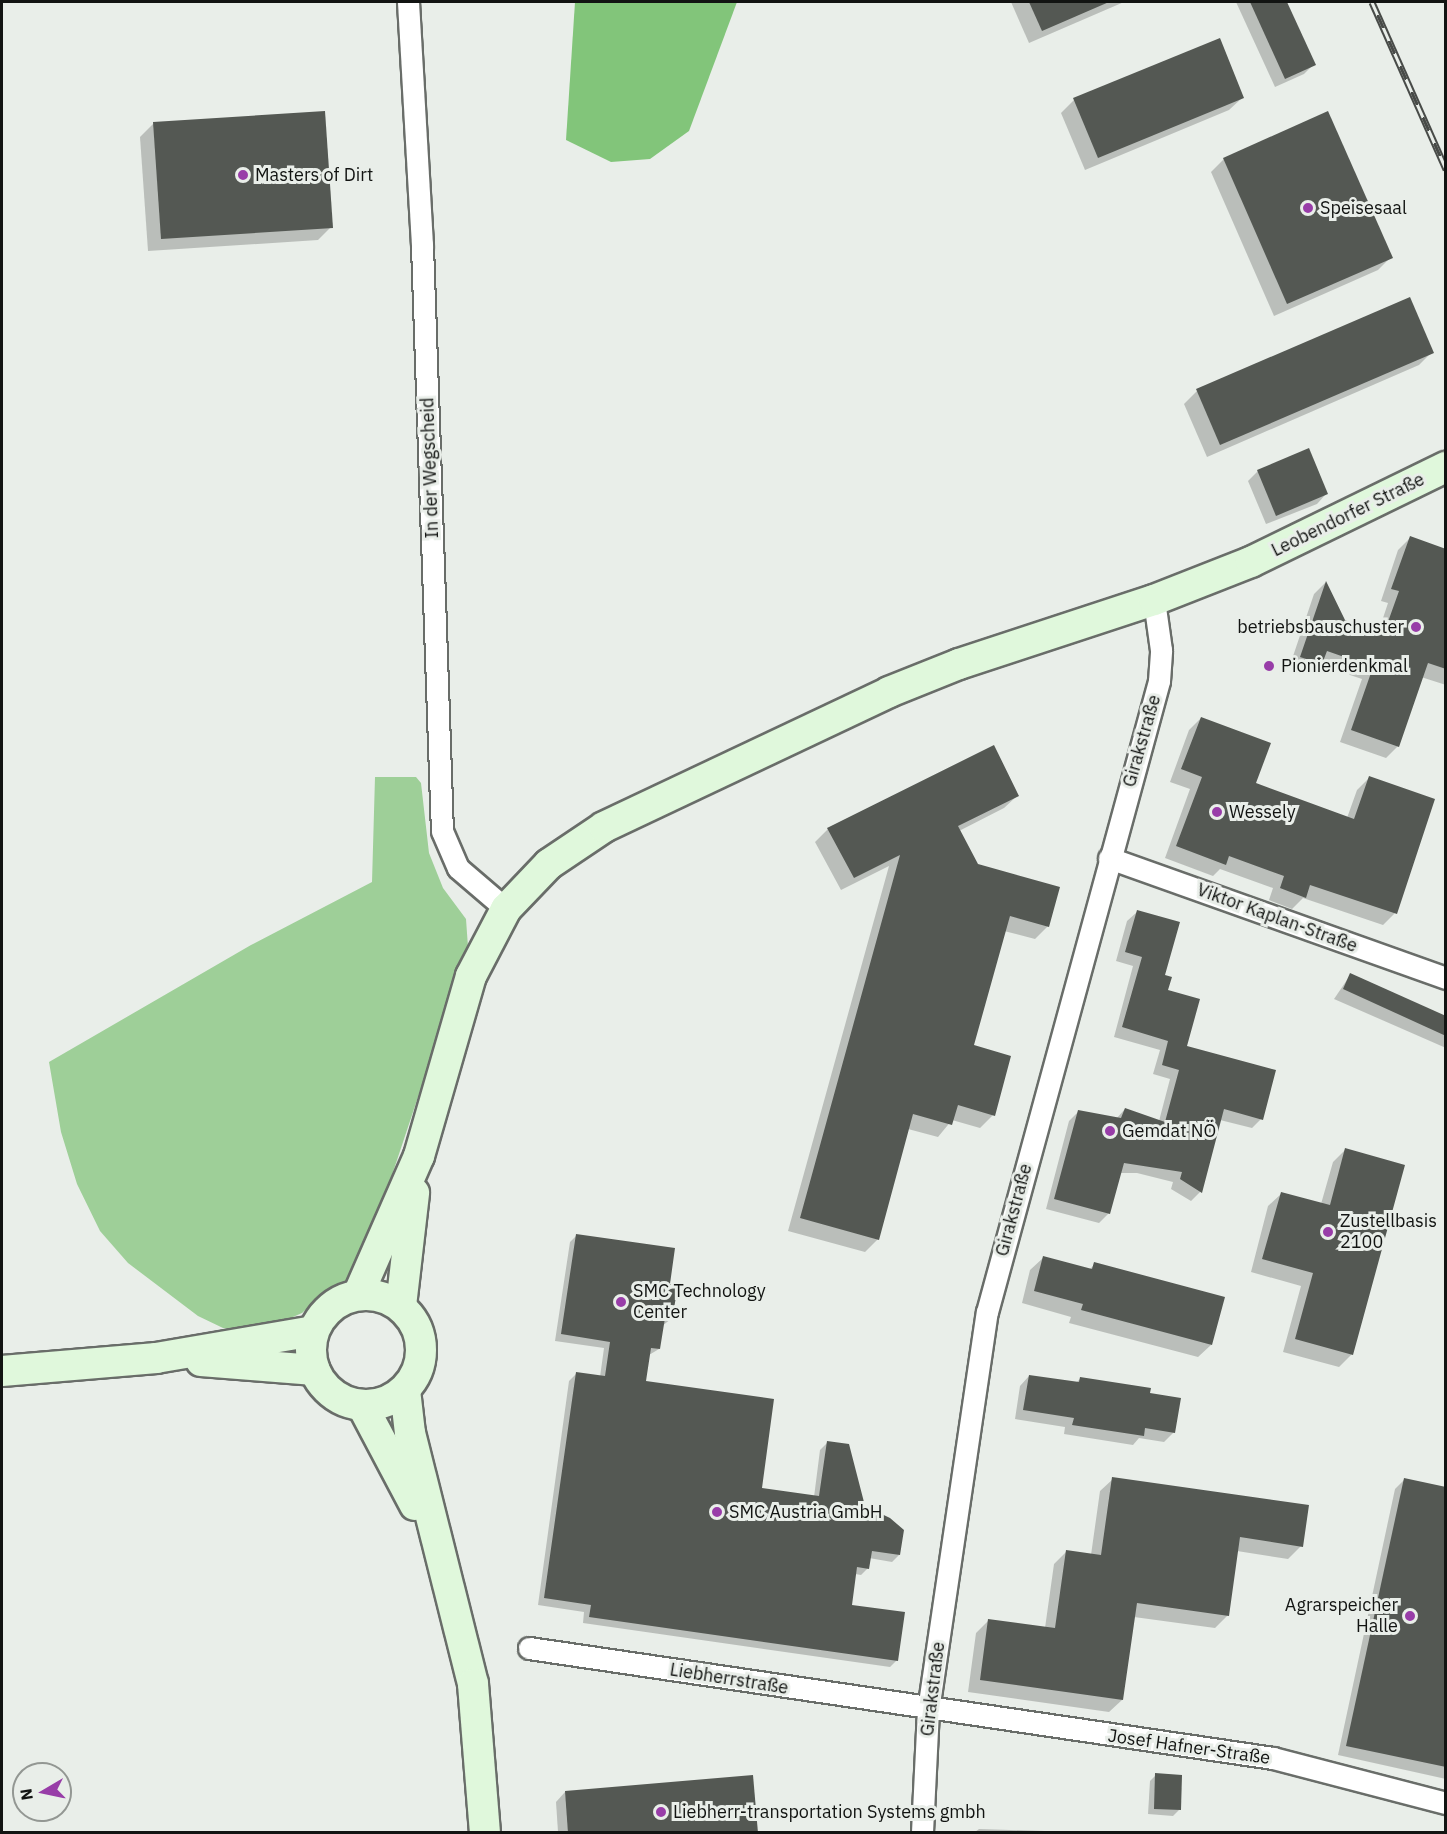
<!DOCTYPE html>
<meta charset="utf-8">
<style>
body{margin:0}
#map{position:relative;width:1447px;height:1834px;overflow:hidden;background:#e9eee9;font-family:"IBM Plex Sans",sans-serif}
div>[style]{position:absolute}
.green>*{inset:0;background:#9ecf98}
.water>*{inset:0;background:#82c57a}
.shadow>*{inset:0;background:#0003}
.building>*{inset:0;background:#545853}
.roads{filter:drop-shadow(2px 0 #696d69) drop-shadow(-2px 0 #696d69) drop-shadow(0 2px #696d69) drop-shadow(0 -2px #696d69)}
.minor>*{height:21px;margin:-10.5px;padding:0 10.5px;transform-origin:10.5px;border-radius:10.5px;background:#fff}
.secondary>*{height:30px;margin:-15px;padding:0 15px;transform-origin:15px;border-radius:15px;background:#e0f8dc}
.secondary>.ring{margin:-15px;padding:0;box-sizing:content-box;background:none;border:30px solid #e0f8dc;border-radius:50%}
.rail>*{height:7px;margin-top:-3.5px;transform-origin:0;background:repeating-linear-gradient(90deg,#e9eee9 0 14px,#484b48 0 28px);box-sizing:border-box;border-block:2px solid #484b48}
.dots>*{width:16px;height:16px;translate:-50% -50%;box-sizing:border-box;border:3px solid #e9eee9;border-radius:50%}
span{translate:-50% -50%;white-space:nowrap;text-align:center;line-height:1.15;-webkit-text-stroke:6px #e9eee9;paint-order:stroke}
.poi-label{font-size:18px;color:#121412}
.left{translate:0 -50%;text-align:left}
.right{translate:-100% -50%;text-align:right}
.street-label{font-size:18px;color:#121412}
.frame{position:absolute;inset:0;border:3px solid #121412;pointer-events:none}
.north{position:absolute;left:12px;top:1762px;width:60px;height:60px;box-sizing:border-box;background:#e9eee9;border:2px solid #939793;border-radius:50%;rotate:261deg;font-size:16px;font-weight:700;line-height:24px;text-align:center;color:#121412}
.north::after{content:'';display:block;margin:auto;width:21px;height:27px;background:#983da8;clip-path:polygon(50% 0,100% 100%,50% 72%,0 100%)}
</style>
<div id="map">
<div class="green">
<div style="clip-path:polygon(375px 777px,416px 777px,421px 783px,429px 853px,443px 888px,466px 919px,468px 947px,367px 1250px,351px 1279px,330px 1288px,302px 1313px,277px 1324px,240px 1331px,223px 1328px,198px 1316px,128px 1263px,100px 1231px,77px 1184px,61px 1132px,49px 1062px,251px 945px,372px 882px)"></div>
</div>
<div class="water">
<div style="clip-path:polygon(575px 2px,737px 2px,689px 131px,650px 159px,611px 162px,566px 140px)"></div>
</div>
<div class="shadow">
<div style="clip-path:polygon(1011px 2px,1124px 2px,1029px 43px)"></div>
<div style="clip-path:polygon(1236px 2px,1285px 2px,1314px 64px,1304px 74px,1275px 87px)"></div>
<div style="clip-path:polygon(1242px 98px,1229px 110px,1085px 170px,1061px 113px,1074px 100px)"></div>
<div style="clip-path:polygon(153px 124px,331px 227px,318px 240px,148px 251px,140px 137px)"></div>
<div style="clip-path:polygon(1224px 159px,1391px 257px,1378px 270px,1274px 316px,1211px 172px)"></div>
<div style="clip-path:polygon(1432px 352px,1419px 365px,1207px 457px,1184px 404px,1197px 391px)"></div>
<div style="clip-path:polygon(1258px 471px,1326px 494px,1317px 504px,1266px 524px,1248px 481px)"></div>
<div style="clip-path:polygon(1410px 538px,1446px 550px,1446px 685px,1421px 677px,1398px 746px,1386px 758px,1340px 742px,1362px 679px,1320px 665px,1309px 675px,1289px 668px,1314px 594px,1325px 583px,1344px 621px,1378px 633px,1388px 603px,1381px 601px,1398px 550px)"></div>
<div style="clip-path:polygon(1201px 718px,1254px 784px,1347px 818px,1357px 790px,1369px 778px,1395px 913px,1383px 925px,1303px 898px,1292px 909px,1269px 900px,1273px 888px,1220px 869px,1213px 876px,1165px 858px,1190px 789px,1170px 782px,1189px 730px)"></div>
<div style="clip-path:polygon(1017px 796px,1004px 808px,959px 831px,977px 866px,1048px 926px,1035px 939px,1004px 931px,972px 1046px,993px 1115px,980px 1128px,952px 1120px,938px 1137px,908px 1129px,878px 1239px,865px 1252px,788px 1231px,889px 866px,841px 890px,815px 842px,828px 829px)"></div>
<div style="clip-path:polygon(1137px 912px,1185px 1047px,1261px 1119px,1252px 1128px,1220px 1120px,1200px 1192px,1191px 1201px,1171px 1189px,1173px 1182px,1137px 1173px,1119px 1173px,1109px 1213px,1099px 1223px,1046px 1209px,1069px 1121px,1079px 1111px,1116px 1119px,1125px 1109px,1159px 1121px,1170px 1079px,1153px 1074px,1160px 1050px,1114px 1037px,1133px 966px,1116px 961px,1127px 921px)"></div>
<div style="clip-path:polygon(1351px 974px,1446px 1017px,1446px 1048px,1334px 999px)"></div>
<div style="clip-path:polygon(1346px 1149px,1352px 1354px,1339px 1367px,1283px 1352px,1301px 1286px,1251px 1272px,1268px 1206px,1281px 1194px,1321px 1204px,1333px 1162px)"></div>
<div style="clip-path:polygon(577px 1235px,668px 1285px,671px 1319px,662px 1326px,659px 1349px,649px 1355px,644px 1382px,760px 1489px,814px 1497px,820px 1450px,827px 1443px,864px 1507px,899px 1555px,892px 1562px,869px 1558px,868px 1568px,861px 1575px,855px 1574px,851px 1606px,897px 1660px,890px 1667px,583px 1623px,584px 1612px,538px 1605px,569px 1381px,576px 1374px,600px 1377px,604px 1348px,555px 1341px,570px 1242px)"></div>
<div style="clip-path:polygon(1043px 1258px,1089px 1270px,1095px 1264px,1211px 1345px,1198px 1357px,1069px 1323px,1071px 1317px,1022px 1303px,1030px 1270px)"></div>
<div style="clip-path:polygon(1029px 1376px,1076px 1383px,1080px 1379px,1148px 1394px,1174px 1432px,1164px 1442px,1139px 1438px,1133px 1445px,1064px 1434px,1065px 1427px,1015px 1419px,1020px 1386px)"></div>
<div style="clip-path:polygon(1113px 1479px,1301px 1546px,1288px 1559px,1237px 1551px,1228px 1615px,1215px 1628px,1134px 1617px,1122px 1700px,1109px 1712px,968px 1692px,976px 1633px,989px 1620px,1045px 1628px,1054px 1564px,1066px 1552px,1091px 1555px,1100px 1491px)"></div>
<div style="clip-path:polygon(1405px 1479px,1446px 1489px,1446px 1779px,1338px 1755px,1395px 1489px)"></div>
<div style="clip-path:polygon(1156px 1775px,1179px 1810px,1173px 1816px,1148px 1814px,1150px 1781px)"></div>
<div style="clip-path:polygon(565px 1792px,757px 1832px,558px 1832px,556px 1802px)"></div>
<div style="clip-path:polygon(979px 1829px,1045px 1831px,1045px 1832px,975px 1832px)"></div>
</div>
<div class="building">
<div style="clip-path:polygon(1029px 2px,1109px 2px,1042px 31px)"></div>
<div style="clip-path:polygon(1250px 2px,1287px 2px,1316px 65px,1285px 79px)"></div>
<div style="clip-path:polygon(1220px 38px,1244px 98px,1098px 158px,1073px 98px)"></div>
<div style="clip-path:polygon(325px 111px,333px 228px,161px 239px,153px 122px)"></div>
<div style="clip-path:polygon(1328px 111px,1393px 258px,1287px 304px,1223px 158px)"></div>
<div style="clip-path:polygon(1410px 297px,1434px 353px,1220px 445px,1196px 389px)"></div>
<div style="clip-path:polygon(1309px 448px,1328px 494px,1276px 516px,1257px 470px)"></div>
<div style="clip-path:polygon(1410px 536px,1446px 549px,1446px 669px,1428px 663px,1399px 747px,1351px 730px,1373px 667px,1327px 651px,1322px 664px,1300px 657px,1326px 581px,1345px 620px,1384px 633px,1399px 591px,1391px 589px)"></div>
<div style="clip-path:polygon(1201px 717px,1271px 743px,1256px 783px,1354px 819px,1369px 776px,1435px 799px,1397px 914px,1310px 885px,1306px 898px,1280px 888px,1284px 876px,1229px 856px,1226px 865px,1176px 846px,1202px 777px,1181px 769px)"></div>
<div style="clip-path:polygon(994px 745px,1019px 796px,958px 826px,978px 864px,1060px 887px,1049px 927px,1010px 916px,974px 1045px,1011px 1056px,995px 1116px,958px 1105px,952px 1125px,913px 1114px,879px 1240px,800px 1218px,900px 855px,854px 878px,827px 828px)"></div>
<div style="clip-path:polygon(1137px 910px,1180px 922px,1165px 975px,1172px 977px,1168px 990px,1200px 999px,1187px 1046px,1276px 1070px,1263px 1120px,1224px 1109px,1202px 1193px,1180px 1179px,1182px 1172px,1124px 1163px,1110px 1214px,1054px 1199px,1078px 1110px,1121px 1118px,1125px 1108px,1165px 1122px,1179px 1070px,1162px 1065px,1168px 1041px,1122px 1027px,1142px 957px,1125px 952px)"></div>
<div style="clip-path:polygon(1350px 973px,1446px 1016px,1446px 1036px,1343px 989px)"></div>
<div style="clip-path:polygon(1345px 1148px,1405px 1165px,1353px 1355px,1295px 1339px,1313px 1273px,1262px 1259px,1281px 1192px,1330px 1205px)"></div>
<div style="clip-path:polygon(576px 1234px,675px 1248px,670px 1284px,678px 1285px,672px 1320px,665px 1318px,660px 1349px,651px 1348px,646px 1381px,774px 1399px,762px 1488px,819px 1496px,827px 1441px,849px 1444px,865px 1506px,890px 1518px,904px 1530px,900px 1555px,872px 1551px,869px 1569px,857px 1567px,852px 1605px,905px 1612px,898px 1661px,589px 1617px,591px 1605px,544px 1598px,576px 1372px,605px 1376px,610px 1342px,561px 1334px)"></div>
<div style="clip-path:polygon(1043px 1256px,1092px 1269px,1094px 1262px,1225px 1297px,1212px 1345px,1081px 1310px,1083px 1304px,1034px 1291px)"></div>
<div style="clip-path:polygon(1029px 1375px,1079px 1382px,1080px 1377px,1151px 1388px,1150px 1393px,1181px 1398px,1175px 1433px,1145px 1428px,1144px 1436px,1072px 1425px,1074px 1418px,1023px 1410px)"></div>
<div style="clip-path:polygon(1112px 1477px,1309px 1505px,1303px 1547px,1240px 1537px,1229px 1616px,1137px 1603px,1123px 1700px,980px 1680px,988px 1619px,1055px 1628px,1066px 1550px,1101px 1555px)"></div>
<div style="clip-path:polygon(1404px 1478px,1446px 1487px,1446px 1767px,1346px 1746px)"></div>
<div style="clip-path:polygon(1155px 1773px,1182px 1775px,1181px 1810px,1154px 1809px)"></div>
<div style="clip-path:polygon(753px 1775px,758px 1833px,568px 1833px,565px 1791px)"></div>
</div>
<div class="roads">
<div class="minor">
<div style="left:408px;top:2px;width:243px;rotate:86.7deg"></div>
<div style="left:422px;top:245px;width:586px;rotate:88.05deg"></div>
<div style="left:442px;top:831px;width:40px;rotate:66.6deg"></div>
<div style="left:458px;top:868px;width:63px;rotate:40.5deg"></div>
<div style="left:1109px;top:858px;width:358px;rotate:19.6deg"></div>
<div style="left:529px;top:1648px;width:752px;rotate:8.41deg"></div>
<div style="left:1273px;top:1758px;width:179px;rotate:14.6deg"></div>
<div style="left:922px;top:1832px;width:122px;rotate:-87.2deg"></div>
<div style="left:928px;top:1710px;width:402px;rotate:-81.6deg"></div>
<div style="left:987px;top:1312px;width:654px;rotate:-74.75deg"></div>
<div style="left:1159px;top:681px;width:31px;rotate:-86deg"></div>
<div style="left:1161px;top:650px;width:50px;rotate:-98deg"></div>
</div>
<div class="secondary">
<div class="ring" style="left:311px;top:1295px;width:80px;height:80px"></div>
<div style="left:358px;top:1295px;width:152px;rotate:-66.3deg"></div>
<div style="left:419px;top:1156px;width:187px;rotate:-73.9deg"></div>
<div style="left:471px;top:976px;width:76px;rotate:-62.4deg"></div>
<div style="left:506px;top:909px;width:62px;rotate:-46.3deg"></div>
<div style="left:549px;top:864px;width:66px;rotate:-33.9deg"></div>
<div style="left:604px;top:827px;width:315px;rotate:-25.3deg"></div>
<div style="left:889px;top:692px;width:75px;rotate:-21.8deg"></div>
<div style="left:959px;top:664px;width:205px;rotate:-18.2deg"></div>
<div style="left:1154px;top:600px;width:104px;rotate:-21.4deg"></div>
<div style="left:1251px;top:562px;width:217px;rotate:-26deg"></div>
<div style="left:401px;top:1306px;width:114px;rotate:-83.4deg"></div>
<div style="left:201px;top:1361px;width:114px;rotate:4.5deg"></div>
<div style="left:2px;top:1371px;width:155px;rotate:-4.8deg"></div>
<div style="left:156px;top:1358px;width:160px;rotate:-9.7deg"></div>
<div style="left:405px;top:1390px;width:43px;rotate:83.4deg"></div>
<div style="left:410px;top:1433px;width:259px;rotate:75.9deg"></div>
<div style="left:473px;top:1684px;width:148px;rotate:85.4deg"></div>
<div style="left:362px;top:1405px;width:113px;rotate:62.1deg"></div>
</div>
</div>
<div class="rail">
<div style="left:1372px;top:2px;width:183px;rotate:66.1deg"></div>
</div>
<div class="dots">
<div style="left:243px;top:175px;background:#983da8"></div>
<div style="left:1308px;top:208px;background:#983da8"></div>
<div style="left:1416px;top:627px;background:#983da8"></div>
<div style="left:1269px;top:666px;background:#983da8"></div>
<div style="left:1217px;top:812px;background:#983da8"></div>
<div style="left:1110px;top:1131px;background:#983da8"></div>
<div style="left:1328px;top:1232px;background:#983da8"></div>
<div style="left:621px;top:1302px;background:#983da8"></div>
<div style="left:717px;top:1512px;background:#983da8"></div>
<div style="left:1410px;top:1616px;background:#983da8"></div>
<div style="left:661px;top:1812px;background:#983da8"></div>
</div>
<div class="poi-label">
<span class="left" style="left:255px;top:175px">Masters of Dirt</span>
<span class="left" style="left:1320px;top:208px">Speisesaal</span>
<span class="right" style="left:1404px;top:627px">betriebsbauschuster</span>
<span class="left" style="left:1281px;top:666px">Pionierdenkmal</span>
<span class="left" style="left:1229px;top:812px">Wessely</span>
<span class="left" style="left:1122px;top:1131px">Gemdat NÖ</span>
<span class="left" style="left:1340px;top:1232px">Zustellbasis<br>2100</span>
<span class="left" style="left:633px;top:1302px">SMC Technology<br>Center</span>
<span class="left" style="left:729px;top:1512px">SMC Austria GmbH</span>
<span class="right" style="left:1398px;top:1616px">Agrarspeicher<br>Halle</span>
<span class="left" style="left:673px;top:1812px">Liebherr-transportation Systems gmbh</span>
</div>
<div class="street-label">
<span style="left:430px;top:468px;rotate:-92deg">In der Wegscheid</span>
<span style="left:1348px;top:515px;rotate:-26deg">Leobendorfer Straße</span>
<span style="left:1142px;top:741px;rotate:-74deg">Girakstraße</span>
<span style="left:1277px;top:918px;rotate:20deg">Viktor Kaplan-Straße</span>
<span style="left:1014px;top:1210px;rotate:-75deg">Girakstraße</span>
<span style="left:729px;top:1679px;rotate:9deg">Liebherrstraße</span>
<span style="left:933px;top:1689px;rotate:-83deg">Girakstraße</span>
<span style="left:1189px;top:1747px;rotate:8deg">Josef Hafner-Straße</span>
</div>
<div class="frame"></div>
<div class="north">N</div>
</div>
